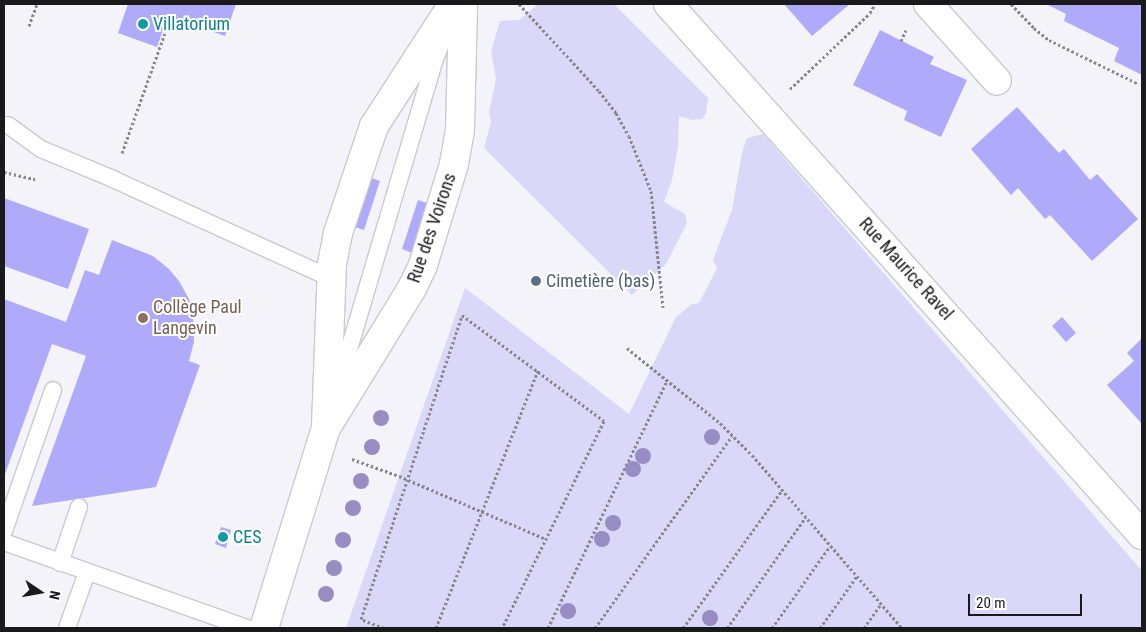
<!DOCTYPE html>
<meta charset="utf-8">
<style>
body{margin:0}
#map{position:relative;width:1146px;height:632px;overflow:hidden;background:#f3f3f9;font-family:"Roboto Condensed",sans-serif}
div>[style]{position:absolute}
.green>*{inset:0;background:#d9d8f8}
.building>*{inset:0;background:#b0aafb}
.path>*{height:3px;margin-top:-1.5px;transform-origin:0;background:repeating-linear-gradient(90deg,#88888c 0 2.5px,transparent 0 5px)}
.roads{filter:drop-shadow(1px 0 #cac9cf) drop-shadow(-1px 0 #cac9cf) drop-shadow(0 1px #cac9cf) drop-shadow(0 -1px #cac9cf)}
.lane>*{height:16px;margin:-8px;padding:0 8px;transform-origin:8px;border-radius:8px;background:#fff}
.street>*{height:28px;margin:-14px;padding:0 14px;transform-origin:14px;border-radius:14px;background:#fff}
.secondary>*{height:28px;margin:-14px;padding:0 14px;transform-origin:14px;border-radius:14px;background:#fff}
.trees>*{width:16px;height:16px;margin:-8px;border-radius:50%;background:#978dc3}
.dots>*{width:14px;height:14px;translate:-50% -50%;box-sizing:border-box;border:2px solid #fff;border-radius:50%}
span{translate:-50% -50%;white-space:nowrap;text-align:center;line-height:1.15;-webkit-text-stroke:4px #fff;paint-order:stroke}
.culture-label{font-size:18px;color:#0d838f}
.left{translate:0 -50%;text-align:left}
.street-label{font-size:18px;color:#1a1a1c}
.service-label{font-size:18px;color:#4e5e75}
.education-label{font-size:18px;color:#785e54}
.frame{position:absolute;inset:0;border:5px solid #1a1a1c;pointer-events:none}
.north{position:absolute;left:15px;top:567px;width:50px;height:50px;-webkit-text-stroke:4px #fff;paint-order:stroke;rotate:102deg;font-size:14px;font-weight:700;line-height:20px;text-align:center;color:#1a1a1c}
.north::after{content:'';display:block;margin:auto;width:18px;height:22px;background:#1a1a1c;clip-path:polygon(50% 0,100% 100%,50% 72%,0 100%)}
.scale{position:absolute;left:968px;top:594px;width:114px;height:22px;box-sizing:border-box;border:2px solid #1a1a1c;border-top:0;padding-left:6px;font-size:15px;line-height:18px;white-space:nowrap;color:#1a1a1c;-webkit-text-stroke:4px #fff;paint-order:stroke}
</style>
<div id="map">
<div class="green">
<div style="clip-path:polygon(536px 4px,614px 4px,708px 98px,706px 113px,702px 119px,692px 120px,679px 116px,678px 147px,672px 180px,664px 202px,685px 214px,687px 223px,666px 264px,632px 295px,484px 148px,491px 122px,489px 112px,496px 79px,491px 51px,500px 21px,519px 20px,536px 6px)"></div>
<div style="clip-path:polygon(763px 134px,1142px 571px,1142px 628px,346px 628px,465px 288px,629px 414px,676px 317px,692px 304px,699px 303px,717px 268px,713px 260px,732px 210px,742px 153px,747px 138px)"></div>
</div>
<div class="building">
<div style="clip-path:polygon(128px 4px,236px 4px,225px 36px,168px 16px,157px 47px,118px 33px)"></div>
<div style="clip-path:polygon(784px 4px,850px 4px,812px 36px)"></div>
<div style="clip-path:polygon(1046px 4px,1141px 4px,1142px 75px,1114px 61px,1119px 48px,1064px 21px,1066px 14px)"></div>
<div style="clip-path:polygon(880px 30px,934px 57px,930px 64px,967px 80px,941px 137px,904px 120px,907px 111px,853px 85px)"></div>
<div style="clip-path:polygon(1017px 107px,1059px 153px,1064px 149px,1090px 180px,1097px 174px,1138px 219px,1092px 261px,1050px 215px,1045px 219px,1018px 188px,1011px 195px,971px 149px)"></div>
<div style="clip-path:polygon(368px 177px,380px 181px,364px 230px,352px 226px)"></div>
<div style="clip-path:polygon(4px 198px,89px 229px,68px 289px,4px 266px)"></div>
<div style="clip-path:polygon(418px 200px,430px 204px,415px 254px,402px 249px)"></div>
<div style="clip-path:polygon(112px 240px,153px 256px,169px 269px,179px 281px,189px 299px,193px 314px,194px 342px,189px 361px,200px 365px,156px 487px,32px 506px,86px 356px,52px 344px,4px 477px,4px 299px,66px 322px,85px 270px,99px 275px)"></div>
<div style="clip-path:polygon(1062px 317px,1076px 333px,1066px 342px,1052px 326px)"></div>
<div style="clip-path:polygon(1142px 338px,1142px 424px,1107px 385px,1134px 361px,1127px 353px)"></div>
<div style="clip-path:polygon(221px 527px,231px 530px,226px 548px,215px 544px)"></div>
</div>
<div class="path">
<div style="left:519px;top:4px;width:118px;rotate:47.4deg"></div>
<div style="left:599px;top:91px;width:28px;rotate:52deg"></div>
<div style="left:616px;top:113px;width:26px;rotate:61deg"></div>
<div style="left:629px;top:136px;width:59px;rotate:68.2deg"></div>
<div style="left:651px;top:191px;width:117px;rotate:84.1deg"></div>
<div style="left:1011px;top:4px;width:33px;rotate:46deg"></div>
<div style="left:1034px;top:28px;width:19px;rotate:39deg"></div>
<div style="left:1049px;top:40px;width:100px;rotate:26.1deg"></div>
<div style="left:29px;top:26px;width:23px;rotate:-70deg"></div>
<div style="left:901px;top:41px;width:12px;rotate:-66deg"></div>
<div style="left:790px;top:89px;width:110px;rotate:-43.5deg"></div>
<div style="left:870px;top:13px;width:10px;rotate:-61deg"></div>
<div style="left:122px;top:153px;width:127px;rotate:-70.3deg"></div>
<div style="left:4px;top:172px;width:32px;rotate:13deg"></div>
<div style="left:627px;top:348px;width:119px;rotate:38.9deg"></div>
<div style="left:720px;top:423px;width:45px;rotate:45deg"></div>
<div style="left:752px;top:455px;width:229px;rotate:49.1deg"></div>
<div style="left:352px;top:459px;width:50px;rotate:19.9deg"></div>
<div style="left:399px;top:476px;width:160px;rotate:23.2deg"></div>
<div style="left:384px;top:628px;width:25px;rotate:-159deg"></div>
<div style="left:361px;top:619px;width:320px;rotate:-71.6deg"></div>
<div style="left:462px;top:315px;width:177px;rotate:36.7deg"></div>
<div style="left:604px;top:421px;width:231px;rotate:116.2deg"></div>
<div style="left:436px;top:628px;width:277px;rotate:-68.4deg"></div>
<div style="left:548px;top:628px;width:274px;rotate:-64.3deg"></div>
<div style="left:595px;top:628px;width:236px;rotate:-54.5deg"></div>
<div style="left:683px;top:628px;width:170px;rotate:-54.3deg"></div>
<div style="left:727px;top:628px;width:136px;rotate:-54.6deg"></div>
<div style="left:772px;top:628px;width:100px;rotate:-54.7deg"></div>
<div style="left:820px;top:628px;width:64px;rotate:-54.6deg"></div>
<div style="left:864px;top:628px;width:29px;rotate:-55deg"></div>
</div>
<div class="roads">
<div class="lane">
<div style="left:8px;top:125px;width:41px;rotate:36deg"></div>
<div style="left:41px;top:149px;width:78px;rotate:22.6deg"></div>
<div style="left:113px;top:179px;width:241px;rotate:24.5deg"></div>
<div style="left:336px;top:393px;width:345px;rotate:-73.5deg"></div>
<div style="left:434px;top:62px;width:30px;rotate:-69deg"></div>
<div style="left:4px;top:531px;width:149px;rotate:-70.8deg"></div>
<div style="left:4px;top:542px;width:258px;rotate:19.5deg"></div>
<div style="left:60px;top:563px;width:59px;rotate:-71.3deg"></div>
<div style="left:67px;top:628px;width:59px;rotate:-70.3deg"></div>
</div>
<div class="street">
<div style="left:668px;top:4px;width:712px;rotate:48.25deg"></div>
<div style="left:928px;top:4px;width:103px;rotate:48.1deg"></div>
</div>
<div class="secondary">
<div style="left:326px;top:426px;width:162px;rotate:-87.9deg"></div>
<div style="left:332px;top:264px;width:32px;rotate:-79deg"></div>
<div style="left:338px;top:233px;width:113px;rotate:-71.4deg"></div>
<div style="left:374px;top:126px;width:145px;rotate:-57.1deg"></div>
<div style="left:264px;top:628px;width:209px;rotate:-72.8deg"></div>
<div style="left:326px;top:428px;width:164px;rotate:-58.4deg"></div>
<div style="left:412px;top:288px;width:25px;rotate:-64deg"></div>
<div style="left:423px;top:265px;width:106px;rotate:-72.9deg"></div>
<div style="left:454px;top:164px;width:35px;rotate:-80deg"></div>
<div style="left:460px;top:130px;width:126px;rotate:-88.6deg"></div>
</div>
</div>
<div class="trees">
<div style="left:381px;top:418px"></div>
<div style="left:712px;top:437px"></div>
<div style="left:372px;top:447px"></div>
<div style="left:643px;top:456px"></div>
<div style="left:633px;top:469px"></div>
<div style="left:361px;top:481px"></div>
<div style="left:353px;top:508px"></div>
<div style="left:613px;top:523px"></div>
<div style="left:602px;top:539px"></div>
<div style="left:343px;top:540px"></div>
<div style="left:334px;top:568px"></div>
<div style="left:326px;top:594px"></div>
<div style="left:568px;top:611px"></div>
<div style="left:710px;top:618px"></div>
</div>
<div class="dots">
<div style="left:143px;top:24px;background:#0f9aa8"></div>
<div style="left:536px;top:281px;background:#5c6f8a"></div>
<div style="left:143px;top:318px;background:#8d6e63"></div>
<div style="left:223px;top:537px;background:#0f9aa8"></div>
</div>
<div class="culture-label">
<span class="left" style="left:153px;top:24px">Villatorium</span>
<span class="left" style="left:233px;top:537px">CES</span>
</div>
<div class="street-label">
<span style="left:432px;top:228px;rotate:-71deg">Rue des Voirons</span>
<span style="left:906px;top:269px;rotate:48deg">Rue Maurice Ravel</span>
</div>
<div class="service-label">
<span class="left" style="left:546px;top:281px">Cimetière (bas)</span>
</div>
<div class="education-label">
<span class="left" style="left:153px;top:318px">Collège Paul<br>Langevin</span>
</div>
<div class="frame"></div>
<div class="north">N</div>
<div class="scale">20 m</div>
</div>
